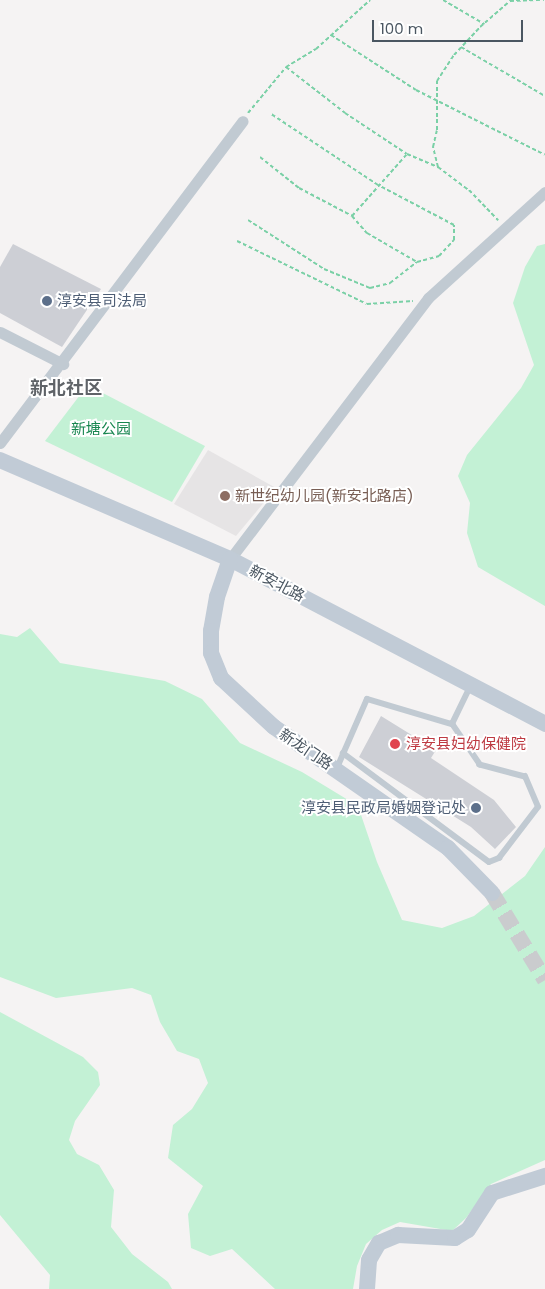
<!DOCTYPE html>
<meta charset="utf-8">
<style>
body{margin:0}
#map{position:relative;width:545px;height:1289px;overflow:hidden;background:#f5f3f3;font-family:Poppins,"Noto Sans SC",sans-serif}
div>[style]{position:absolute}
.education>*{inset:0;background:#e6e4e5}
.green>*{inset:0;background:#c3f1d5}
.building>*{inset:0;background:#cdcfd5}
.secondary-tunnel>*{height:16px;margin-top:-8px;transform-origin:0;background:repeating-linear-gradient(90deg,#caccce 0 16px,transparent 0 24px)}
.path>*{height:2px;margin-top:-1px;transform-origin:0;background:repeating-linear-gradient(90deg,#7ad0a6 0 4px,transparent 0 6.5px)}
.lane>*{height:5.5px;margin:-2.75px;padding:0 2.75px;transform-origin:2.75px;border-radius:2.75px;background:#c1cad2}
.street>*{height:11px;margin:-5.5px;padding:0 5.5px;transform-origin:5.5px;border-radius:5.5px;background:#c1cad2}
.secondary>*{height:16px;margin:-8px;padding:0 8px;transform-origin:8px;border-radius:8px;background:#c1cbd6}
.dots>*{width:14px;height:14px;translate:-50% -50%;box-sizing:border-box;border:2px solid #fff;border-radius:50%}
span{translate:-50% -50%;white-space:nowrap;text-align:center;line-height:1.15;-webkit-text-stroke:4px #fff;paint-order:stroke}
.service-label{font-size:15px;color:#4e5e75}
.left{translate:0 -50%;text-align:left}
.right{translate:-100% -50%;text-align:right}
.park-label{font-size:15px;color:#17864f}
.education-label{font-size:15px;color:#785e54}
.street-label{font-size:15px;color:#4a5661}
.health-label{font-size:15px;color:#be3a42}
.quarter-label{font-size:18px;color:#5f6368;font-weight:700}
.scale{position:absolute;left:372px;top:20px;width:151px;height:22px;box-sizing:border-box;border:2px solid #4a5661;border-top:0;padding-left:6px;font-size:15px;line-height:18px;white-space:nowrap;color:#4a5661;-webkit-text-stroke:4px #fff;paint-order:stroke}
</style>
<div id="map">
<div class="education">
<div style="clip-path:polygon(208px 450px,276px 488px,236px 536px,174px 504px)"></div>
</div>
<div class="green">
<div style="clip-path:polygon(545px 244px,545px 606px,478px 567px,467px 533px,470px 503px,458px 476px,467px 455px,521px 388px,534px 365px,513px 303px,525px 267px,537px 246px)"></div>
<div style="clip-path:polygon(97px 390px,205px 446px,172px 502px,45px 441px,80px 395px)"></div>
<div style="clip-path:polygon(30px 628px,60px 663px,165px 681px,202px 699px,240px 743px,302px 772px,358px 806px,377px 862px,402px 920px,442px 928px,474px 916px,525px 876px,545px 847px,545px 1160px,491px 1184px,466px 1218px,452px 1231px,400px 1222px,382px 1230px,366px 1244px,357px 1266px,353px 1289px,275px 1289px,232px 1249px,210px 1256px,191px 1248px,188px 1214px,203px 1186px,168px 1158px,173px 1125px,192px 1109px,208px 1083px,199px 1059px,177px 1051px,160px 1022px,151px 995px,132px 988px,56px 998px,0 977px,0 634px,17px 637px)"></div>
<div style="clip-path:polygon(0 1012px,83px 1057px,98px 1072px,100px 1085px,75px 1121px,69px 1140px,77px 1154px,99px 1165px,114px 1190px,111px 1227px,132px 1254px,168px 1282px,172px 1289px,49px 1289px,50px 1275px,0 1215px)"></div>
</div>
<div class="building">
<div style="clip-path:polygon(13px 244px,101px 289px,62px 347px,0 313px,0 267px)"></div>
<div style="clip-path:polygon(381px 716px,436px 750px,431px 758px,494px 800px,516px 827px,495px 849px,471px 827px,359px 757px)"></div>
</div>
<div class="secondary-tunnel">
<div style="left:492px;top:893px;width:102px;rotate:58.7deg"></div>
</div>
<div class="path">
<div style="left:443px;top:0;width:48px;rotate:30.3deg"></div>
<div style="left:331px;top:35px;width:101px;rotate:32.9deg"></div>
<div style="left:416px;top:90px;width:144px;rotate:26.7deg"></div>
<div style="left:461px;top:47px;width:97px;rotate:30.3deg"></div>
<div style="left:286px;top:67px;width:75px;rotate:37.9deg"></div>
<div style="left:345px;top:113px;width:74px;rotate:33.5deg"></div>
<div style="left:248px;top:113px;width:60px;rotate:-50.4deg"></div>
<div style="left:286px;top:67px;width:35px;rotate:-31deg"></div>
<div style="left:316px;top:49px;width:73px;rotate:-42.2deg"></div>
<div style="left:260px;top:157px;width:50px;rotate:38.5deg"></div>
<div style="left:299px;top:188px;width:60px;rotate:27.8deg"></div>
<div style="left:352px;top:216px;width:83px;rotate:-48.4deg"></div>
<div style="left:407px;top:154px;width:34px;rotate:23deg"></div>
<div style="left:438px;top:167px;width:39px;rotate:37deg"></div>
<div style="left:469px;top:190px;width:42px;rotate:46deg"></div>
<div style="left:438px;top:167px;width:21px;rotate:-104deg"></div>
<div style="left:433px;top:147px;width:17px;rotate:-77deg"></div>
<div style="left:437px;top:130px;width:49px;rotate:-90deg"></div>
<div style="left:437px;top:81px;width:31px;rotate:-57deg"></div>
<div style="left:454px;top:55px;width:38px;rotate:-47deg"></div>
<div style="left:480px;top:27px;width:40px;rotate:-41deg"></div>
<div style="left:510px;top:1px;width:34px;rotate:-2deg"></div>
<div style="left:352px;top:216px;width:23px;rotate:49deg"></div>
<div style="left:367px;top:233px;width:58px;rotate:30.1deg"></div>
<div style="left:248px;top:220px;width:90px;rotate:32.8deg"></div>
<div style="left:324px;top:269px;width:50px;rotate:22.4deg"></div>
<div style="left:370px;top:288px;width:21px;rotate:-14deg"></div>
<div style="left:390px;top:283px;width:34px;rotate:-38deg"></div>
<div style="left:417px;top:262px;width:23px;rotate:-15deg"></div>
<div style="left:439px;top:256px;width:22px;rotate:-47deg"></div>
<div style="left:454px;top:240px;width:15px;rotate:-90deg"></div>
<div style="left:454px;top:225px;width:86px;rotate:-152.2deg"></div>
<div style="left:378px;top:185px;width:128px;rotate:-146.4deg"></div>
<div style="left:237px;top:241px;width:144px;rotate:25.9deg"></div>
<div style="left:367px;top:304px;width:46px;rotate:-3.7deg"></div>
</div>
<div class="lane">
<div style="left:343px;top:753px;width:182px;rotate:36.7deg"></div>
<div style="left:489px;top:862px;width:11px;rotate:-22deg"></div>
<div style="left:499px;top:858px;width:64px;rotate:-52.6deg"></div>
<div style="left:538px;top:807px;width:33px;rotate:-113deg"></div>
<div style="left:525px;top:777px;width:47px;rotate:-165.1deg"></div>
<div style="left:480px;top:765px;width:50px;rotate:-124.3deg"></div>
<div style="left:337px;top:768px;width:75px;rotate:-66.5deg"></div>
<div style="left:367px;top:699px;width:89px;rotate:16.4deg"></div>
<div style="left:452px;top:724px;width:41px;rotate:-64.1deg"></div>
</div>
<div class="street">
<div style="left:0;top:332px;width:71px;rotate:26.9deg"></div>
<div style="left:0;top:443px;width:403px;rotate:-53deg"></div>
<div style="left:230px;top:559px;width:328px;rotate:-52.8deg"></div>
<div style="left:428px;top:298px;width:158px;rotate:-42.2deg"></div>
</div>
<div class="secondary">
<div style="left:0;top:460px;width:250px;rotate:23.3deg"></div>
<div style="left:230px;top:559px;width:356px;rotate:27.6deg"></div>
<div style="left:230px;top:559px;width:40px;rotate:108.9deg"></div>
<div style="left:217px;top:597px;width:35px;rotate:100deg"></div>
<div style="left:211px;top:631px;width:22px;rotate:90deg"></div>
<div style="left:211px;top:653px;width:27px;rotate:68deg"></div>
<div style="left:221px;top:678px;width:72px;rotate:42.8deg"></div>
<div style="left:274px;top:727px;width:212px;rotate:34.8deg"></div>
<div style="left:448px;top:848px;width:63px;rotate:45.6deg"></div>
<div style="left:367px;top:1289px;width:29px;rotate:-86deg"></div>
<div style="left:369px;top:1260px;width:20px;rotate:-60deg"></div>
<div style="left:379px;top:1243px;width:21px;rotate:-23deg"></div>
<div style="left:398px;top:1235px;width:57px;rotate:3deg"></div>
<div style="left:455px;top:1238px;width:15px;rotate:-32deg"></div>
<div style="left:468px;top:1230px;width:44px;rotate:-57deg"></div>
<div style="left:492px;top:1193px;width:56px;rotate:-17.8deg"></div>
</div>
<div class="dots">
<div style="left:47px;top:301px;background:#5c6f8a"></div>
<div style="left:225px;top:496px;background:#8d6e63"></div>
<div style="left:395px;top:744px;background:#e0444e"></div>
<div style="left:476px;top:808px;background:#5c6f8a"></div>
</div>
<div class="service-label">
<span class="left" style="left:57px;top:301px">淳安县司法局</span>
<span class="right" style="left:466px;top:808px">淳安县民政局婚姻登记处</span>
</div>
<div class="park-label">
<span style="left:101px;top:429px">新塘公园</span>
</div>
<div class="education-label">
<span class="left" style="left:235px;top:496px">新世纪幼儿园(新安北路店)</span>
</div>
<div class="street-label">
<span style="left:277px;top:583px;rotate:28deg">新安北路</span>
<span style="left:306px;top:749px;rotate:34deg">新龙门路</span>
</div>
<div class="health-label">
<span class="left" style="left:406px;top:744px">淳安县妇幼保健院</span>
</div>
<div class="quarter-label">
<span style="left:66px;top:388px">新北社区</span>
</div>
<div class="scale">100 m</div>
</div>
